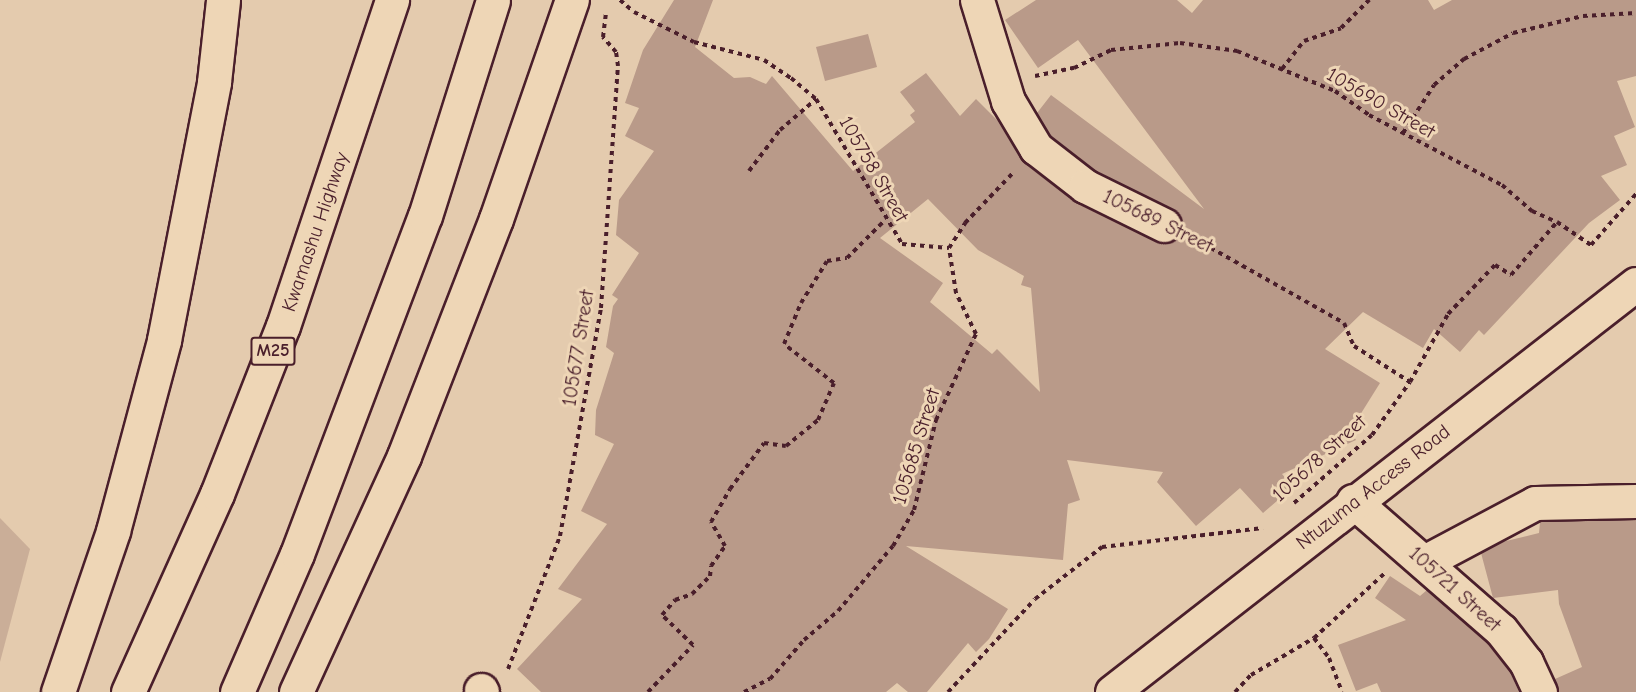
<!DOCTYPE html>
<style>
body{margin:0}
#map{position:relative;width:1636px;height:692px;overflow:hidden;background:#e4cbae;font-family:"Comic Neue",sans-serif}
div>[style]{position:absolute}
.green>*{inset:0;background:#caae98}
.building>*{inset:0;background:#b99a89}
.path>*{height:4px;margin-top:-2px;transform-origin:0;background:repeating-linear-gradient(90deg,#4a1f2b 0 4.5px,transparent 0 9px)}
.roads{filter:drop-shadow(2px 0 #4a1f2b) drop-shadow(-2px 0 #4a1f2b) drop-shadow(0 2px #4a1f2b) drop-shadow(0 -2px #4a1f2b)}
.street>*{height:33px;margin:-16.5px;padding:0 16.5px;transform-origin:16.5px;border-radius:16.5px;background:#eed6b6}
.secondary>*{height:33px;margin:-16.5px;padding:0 16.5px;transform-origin:16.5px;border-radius:16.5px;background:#eed6b6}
.primary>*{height:33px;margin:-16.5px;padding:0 16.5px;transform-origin:16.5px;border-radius:16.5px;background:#eed6b6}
span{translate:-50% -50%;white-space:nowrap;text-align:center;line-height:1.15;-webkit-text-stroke:6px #eed6b6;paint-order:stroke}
.shield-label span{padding:2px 4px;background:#eed6b6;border:2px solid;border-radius:4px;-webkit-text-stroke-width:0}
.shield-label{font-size:18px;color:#4a1f2b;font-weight:700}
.street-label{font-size:20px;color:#4a1f2b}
</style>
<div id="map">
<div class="green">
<div style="clip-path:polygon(0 518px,30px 549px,0 662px)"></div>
</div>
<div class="building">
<div style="clip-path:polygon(evenodd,674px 0,713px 0,695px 47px,734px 78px,750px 77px,766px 84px,772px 76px,853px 171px,915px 122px,910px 115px,915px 111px,900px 92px,926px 73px,960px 116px,976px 99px,997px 120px,1024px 163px,1074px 201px,1165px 244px,1180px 234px,1179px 214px,1095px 170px,1050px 135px,1037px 113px,1051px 95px,1204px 209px,1078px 40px,1038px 68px,1005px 20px,1036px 0,1177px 0,1192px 13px,1203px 0,1428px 0,1434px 10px,1452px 0,1636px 0,1636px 76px,1617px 81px,1635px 127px,1614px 136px,1627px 165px,1601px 176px,1620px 200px,1589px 223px,1484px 335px,1479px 330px,1460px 352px,1434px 329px,1423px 348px,1363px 312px,1325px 349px,1380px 383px,1350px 431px,1356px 440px,1282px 474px,1293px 487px,1263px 513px,1240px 488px,1196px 526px,1157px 482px,1163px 472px,1067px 460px,1080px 500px,1068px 504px,1063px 560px,906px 546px,1008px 609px,989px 639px,976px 652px,968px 643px,927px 692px,908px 692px,897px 683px,886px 692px,541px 692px,517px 669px,582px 599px,558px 589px,607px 524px,581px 511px,614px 444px,595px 435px,596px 410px,614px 353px,606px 347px,613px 306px,618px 299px,612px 295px,639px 253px,616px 235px,619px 200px,654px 151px,625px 136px,639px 108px,625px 103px,643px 50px,674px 0,928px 199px,978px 250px,1024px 276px,1021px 285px,1031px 288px,1040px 392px,997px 349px,992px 354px,930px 302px,943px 283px,880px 238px,928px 199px)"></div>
<div style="clip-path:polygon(868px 34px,877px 67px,825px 81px,816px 47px)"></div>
<div style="clip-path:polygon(1636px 520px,1636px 692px,1558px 692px,1555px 679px,1582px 667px,1559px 604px,1558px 590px,1493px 598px,1481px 553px,1502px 542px,1539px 533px,1540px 522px)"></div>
<div style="clip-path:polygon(1390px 576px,1420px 596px,1427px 590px,1487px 643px,1510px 672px,1519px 692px,1381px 692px,1377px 683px,1356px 691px,1338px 645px,1406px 620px,1375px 598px)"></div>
</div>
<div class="path">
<div style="left:620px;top:0;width:18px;rotate:41deg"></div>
<div style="left:634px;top:12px;width:67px;rotate:26.6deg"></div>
<div style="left:694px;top:42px;width:72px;rotate:14.4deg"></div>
<div style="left:764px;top:60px;width:32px;rotate:34deg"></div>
<div style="left:791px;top:78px;width:33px;rotate:40deg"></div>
<div style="left:816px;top:99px;width:169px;rotate:59.3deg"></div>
<div style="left:902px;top:244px;width:47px;rotate:4.9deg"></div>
<div style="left:1282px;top:69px;width:36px;rotate:-52deg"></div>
<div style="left:1304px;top:41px;width:39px;rotate:-19deg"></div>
<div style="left:1341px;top:28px;width:40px;rotate:-45deg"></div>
<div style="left:1035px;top:76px;width:40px;rotate:-12deg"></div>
<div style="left:1074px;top:68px;width:41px;rotate:-25.9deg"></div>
<div style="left:1111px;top:50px;width:69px;rotate:-5.8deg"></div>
<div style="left:1180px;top:43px;width:58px;rotate:8deg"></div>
<div style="left:1237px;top:51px;width:106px;rotate:22.2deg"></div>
<div style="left:1335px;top:91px;width:42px;rotate:35.2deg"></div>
<div style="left:1369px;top:115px;width:150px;rotate:27.8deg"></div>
<div style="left:1502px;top:185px;width:40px;rotate:41deg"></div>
<div style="left:1532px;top:211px;width:27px;rotate:24deg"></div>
<div style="left:1403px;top:133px;width:57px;rotate:-57.1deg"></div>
<div style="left:1434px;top:85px;width:40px;rotate:-41deg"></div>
<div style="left:1464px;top:59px;width:55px;rotate:-28deg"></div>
<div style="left:1513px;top:33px;width:72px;rotate:-13.7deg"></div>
<div style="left:1583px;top:16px;width:53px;rotate:-3.2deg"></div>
<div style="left:749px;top:171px;width:51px;rotate:-52.9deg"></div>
<div style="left:780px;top:130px;width:48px;rotate:-40.7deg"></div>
<div style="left:1195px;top:239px;width:171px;rotate:29.4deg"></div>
<div style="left:1344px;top:323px;width:25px;rotate:67deg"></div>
<div style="left:1354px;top:346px;width:67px;rotate:32.7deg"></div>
<div style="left:1294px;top:503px;width:103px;rotate:-41.1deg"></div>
<div style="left:1372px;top:435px;width:65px;rotate:-54.4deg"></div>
<div style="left:1410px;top:382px;width:78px;rotate:-60.8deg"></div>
<div style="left:1448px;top:314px;width:68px;rotate:-46.2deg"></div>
<div style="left:1495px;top:265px;width:19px;rotate:32deg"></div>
<div style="left:1511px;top:275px;width:70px;rotate:-49deg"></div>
<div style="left:1557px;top:222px;width:41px;rotate:34.1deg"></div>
<div style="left:1591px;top:245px;width:68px;rotate:-48.6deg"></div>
<div style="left:1314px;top:638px;width:25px;rotate:53deg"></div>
<div style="left:1329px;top:658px;width:36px;rotate:69deg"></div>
<div style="left:508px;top:669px;width:143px;rotate:-68.6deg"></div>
<div style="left:560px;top:536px;width:232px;rotate:-79.8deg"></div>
<div style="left:601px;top:308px;width:243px;rotate:-86deg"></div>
<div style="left:618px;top:66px;width:14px;rotate:-98deg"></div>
<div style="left:616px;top:52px;width:20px;rotate:-131deg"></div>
<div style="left:603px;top:37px;width:25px;rotate:-83deg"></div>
<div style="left:648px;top:692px;width:65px;rotate:-46.2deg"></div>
<div style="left:693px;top:645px;width:43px;rotate:-135.9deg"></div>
<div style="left:662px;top:615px;width:20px;rotate:-49deg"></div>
<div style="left:675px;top:600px;width:18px;rotate:-19deg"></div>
<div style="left:692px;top:594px;width:25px;rotate:-45deg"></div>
<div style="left:710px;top:576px;width:10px;rotate:-84deg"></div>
<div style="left:711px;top:566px;width:24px;rotate:-55deg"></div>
<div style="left:725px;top:546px;width:28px;rotate:-120deg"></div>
<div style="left:711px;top:522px;width:38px;rotate:-60deg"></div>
<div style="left:730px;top:489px;width:57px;rotate:-53.5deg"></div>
<div style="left:764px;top:443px;width:22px;rotate:8deg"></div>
<div style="left:786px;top:446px;width:41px;rotate:-39.1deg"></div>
<div style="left:818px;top:420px;width:40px;rotate:-66.6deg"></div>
<div style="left:834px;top:383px;width:63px;rotate:-142deg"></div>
<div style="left:784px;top:344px;width:44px;rotate:-67.5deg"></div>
<div style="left:801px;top:303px;width:49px;rotate:-58.2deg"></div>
<div style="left:827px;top:261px;width:20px;rotate:-9deg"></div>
<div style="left:847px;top:258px;width:54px;rotate:-45deg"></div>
<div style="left:744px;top:692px;width:29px;rotate:-27deg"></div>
<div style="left:770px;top:679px;width:52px;rotate:-48.9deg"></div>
<div style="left:804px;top:640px;width:45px;rotate:-40.5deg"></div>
<div style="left:838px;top:611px;width:85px;rotate:-49.8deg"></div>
<div style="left:893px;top:546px;width:42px;rotate:-59.7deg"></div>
<div style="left:914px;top:510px;width:93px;rotate:-76.3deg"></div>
<div style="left:936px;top:420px;width:95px;rotate:-65.1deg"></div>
<div style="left:976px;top:334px;width:46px;rotate:-116deg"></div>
<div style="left:956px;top:293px;width:46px;rotate:-98.8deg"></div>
<div style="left:949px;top:248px;width:30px;rotate:-57deg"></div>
<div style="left:965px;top:223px;width:69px;rotate:-46.2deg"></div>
<div style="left:948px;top:692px;width:127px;rotate:-46.9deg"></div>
<div style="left:1035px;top:599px;width:85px;rotate:-37.8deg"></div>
<div style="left:1102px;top:547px;width:162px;rotate:-6.7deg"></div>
<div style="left:1235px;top:692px;width:23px;rotate:-47deg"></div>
<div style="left:1251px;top:675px;width:73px;rotate:-30.4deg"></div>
<div style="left:1314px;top:638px;width:96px;rotate:-42.5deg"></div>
</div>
<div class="roads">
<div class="street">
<div style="left:977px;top:0;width:106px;rotate:72.9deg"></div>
<div style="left:1008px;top:101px;width:55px;rotate:59.2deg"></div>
<div style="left:1036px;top:148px;width:62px;rotate:37.8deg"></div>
<div style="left:1085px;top:186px;width:88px;rotate:26.3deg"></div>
<div style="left:1353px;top:501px;width:196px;rotate:41.1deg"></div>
<div style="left:1501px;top:630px;width:41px;rotate:52deg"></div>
<div style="left:1526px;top:662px;width:33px;rotate:65deg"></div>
<div style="left:1426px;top:561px;width:123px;rotate:-28deg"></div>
<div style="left:1535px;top:503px;width:101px;rotate:-1.1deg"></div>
<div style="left:481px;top:690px;width:2px;rotate:63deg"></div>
</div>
<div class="secondary">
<div style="left:1112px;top:692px;width:664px;rotate:-37.91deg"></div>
</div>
<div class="primary">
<div style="left:58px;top:692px;width:170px;rotate:-71.1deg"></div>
<div style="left:113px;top:531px;width:198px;rotate:-75deg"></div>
<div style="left:164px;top:340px;width:263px;rotate:-79deg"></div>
<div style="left:214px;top:82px;width:82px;rotate:-83.7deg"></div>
<div style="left:128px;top:692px;width:217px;rotate:-65.8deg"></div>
<div style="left:217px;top:494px;width:180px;rotate:-68.6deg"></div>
<div style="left:283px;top:326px;width:344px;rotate:-71.5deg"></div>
<div style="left:237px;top:692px;width:150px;rotate:-66.5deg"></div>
<div style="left:297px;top:554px;width:361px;rotate:-69.3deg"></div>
<div style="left:425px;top:216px;width:226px;rotate:-72.5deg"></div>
<div style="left:296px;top:692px;width:260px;rotate:-65.4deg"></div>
<div style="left:404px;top:456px;width:254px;rotate:-68.8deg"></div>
<div style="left:496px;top:219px;width:232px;rotate:-70.9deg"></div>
</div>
</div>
<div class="shield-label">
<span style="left:273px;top:351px">M25</span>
</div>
<div class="street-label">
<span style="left:1381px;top:103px;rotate:30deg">105690 Street</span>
<span style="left:874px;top:169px;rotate:60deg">105758 Street</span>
<span style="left:1158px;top:221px;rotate:26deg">105689 Street</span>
<span style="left:315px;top:232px;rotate:-71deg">Kwamashu Highway</span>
<span style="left:578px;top:348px;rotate:-81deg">105677 Street</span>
<span style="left:916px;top:446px;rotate:-73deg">105685 Street</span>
<span style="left:1319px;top:458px;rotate:-42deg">105678 Street</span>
<span style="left:1373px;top:487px;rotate:-38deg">Ntuzuma Access Road</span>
<span style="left:1455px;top:589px;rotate:42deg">105721 Street</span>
</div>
</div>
